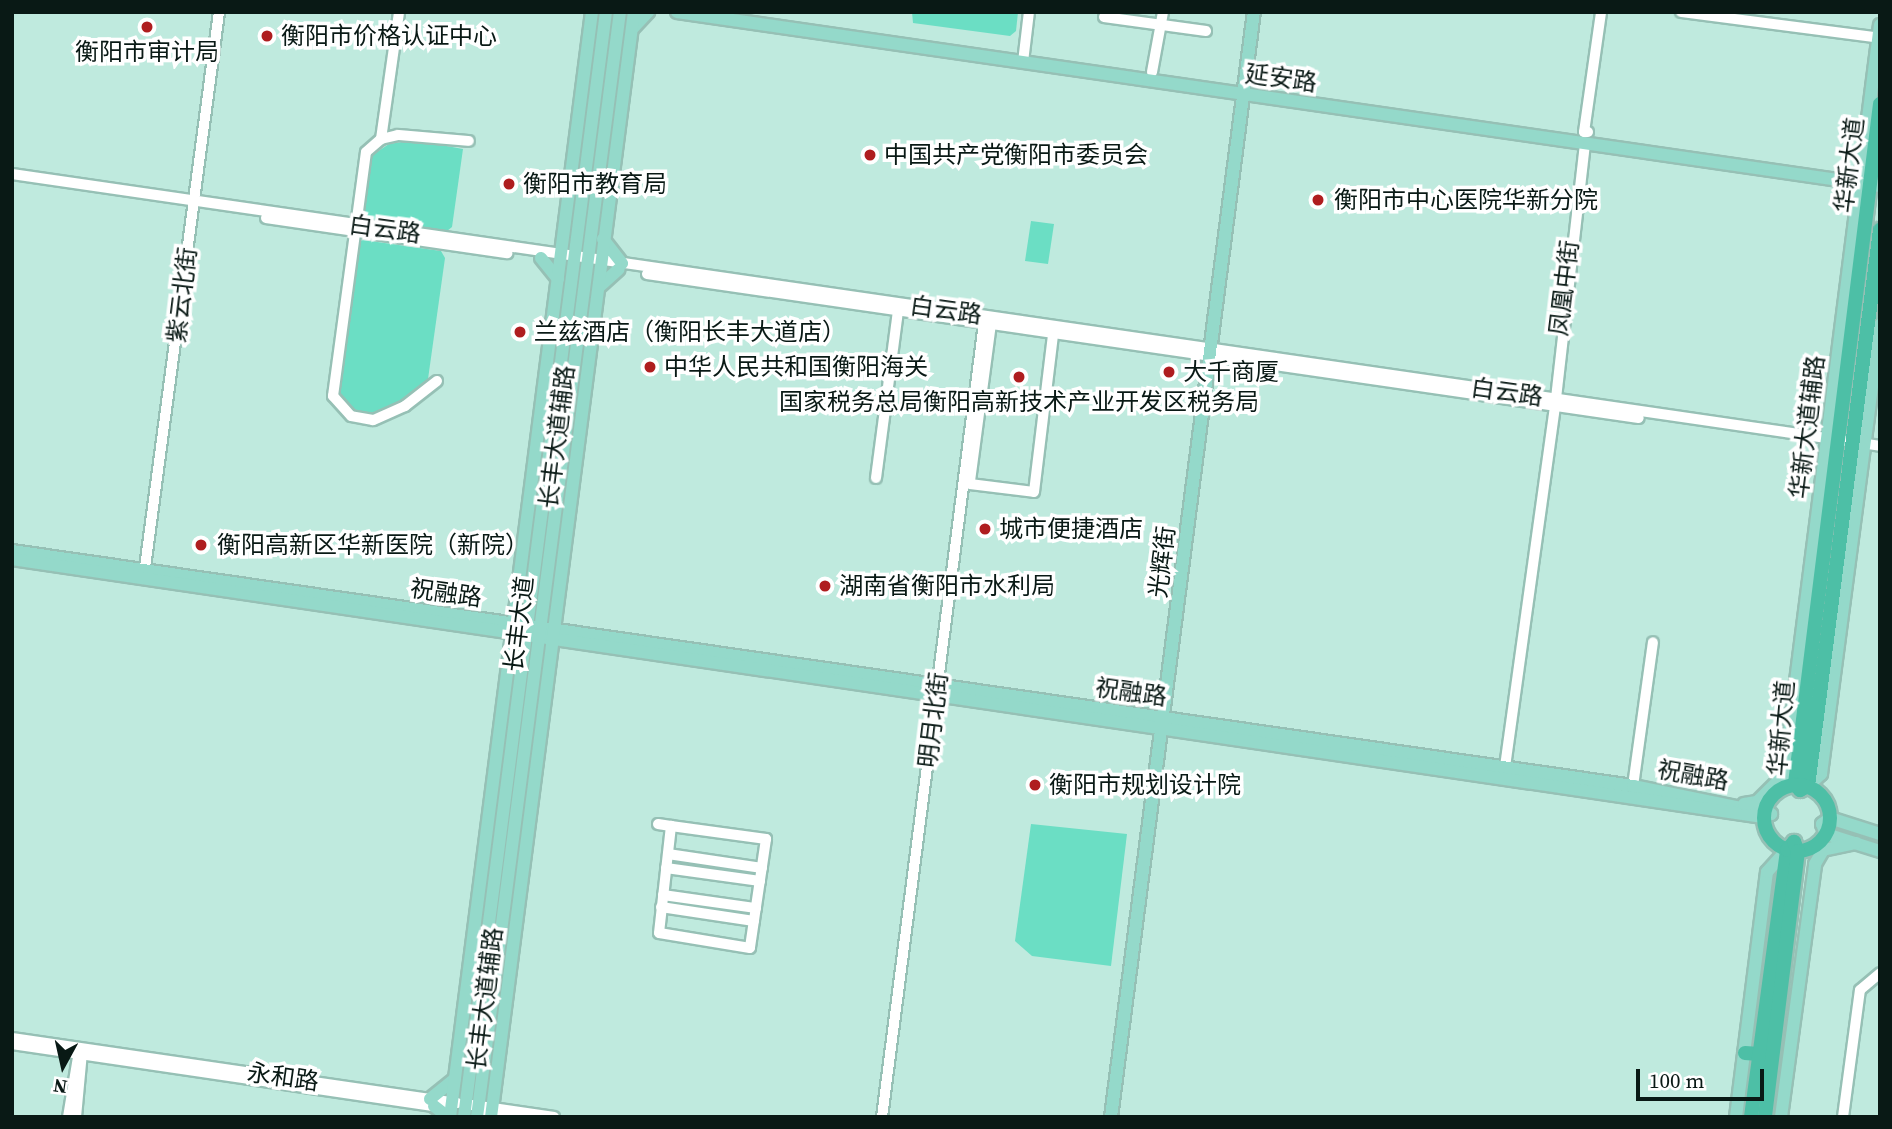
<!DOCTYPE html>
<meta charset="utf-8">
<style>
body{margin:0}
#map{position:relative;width:1892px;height:1129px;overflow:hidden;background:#bfeade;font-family:"Source Serif 4","Noto Sans SC",serif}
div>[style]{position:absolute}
.green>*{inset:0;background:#6bdec4}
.roads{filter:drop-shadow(2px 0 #96c0b5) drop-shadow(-2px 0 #96c0b5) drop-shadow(0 2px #96c0b5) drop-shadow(0 -2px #96c0b5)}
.minor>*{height:10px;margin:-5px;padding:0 5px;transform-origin:5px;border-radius:5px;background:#fff}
.major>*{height:12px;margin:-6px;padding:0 6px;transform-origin:6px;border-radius:6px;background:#94d9ca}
.highway>*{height:14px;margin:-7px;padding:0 7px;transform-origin:7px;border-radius:7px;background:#4dbfa6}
.highway>.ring{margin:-7px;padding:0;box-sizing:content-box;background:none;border:14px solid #4dbfa6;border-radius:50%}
.dots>*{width:19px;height:19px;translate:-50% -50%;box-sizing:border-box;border:4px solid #fff;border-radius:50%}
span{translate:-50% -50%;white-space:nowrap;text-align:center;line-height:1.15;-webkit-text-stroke:7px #fff;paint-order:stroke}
.poi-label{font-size:24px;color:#091915}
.left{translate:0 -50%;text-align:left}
.street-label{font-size:24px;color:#091915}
.frame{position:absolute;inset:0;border:14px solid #091915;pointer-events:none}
.north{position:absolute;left:28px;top:1031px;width:70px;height:70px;-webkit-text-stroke:5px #fff;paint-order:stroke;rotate:188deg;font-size:19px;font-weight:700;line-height:28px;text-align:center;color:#091915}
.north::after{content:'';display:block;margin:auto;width:24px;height:32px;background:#091915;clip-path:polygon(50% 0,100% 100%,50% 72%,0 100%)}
.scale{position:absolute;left:1636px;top:1069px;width:128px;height:32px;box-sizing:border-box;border:4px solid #091915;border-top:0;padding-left:9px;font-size:21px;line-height:24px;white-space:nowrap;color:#091915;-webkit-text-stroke:5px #fff;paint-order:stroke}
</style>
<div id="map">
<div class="green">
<div style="clip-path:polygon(912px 12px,1018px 12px,1016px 31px,1010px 36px,913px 23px)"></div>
<div style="clip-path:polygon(414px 140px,463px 149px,452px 227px,447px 231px,359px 217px,371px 156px,389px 144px)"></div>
<div style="clip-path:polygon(1031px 221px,1054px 224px,1048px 264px,1025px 261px)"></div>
<div style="clip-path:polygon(363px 240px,441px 251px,445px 258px,428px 379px,403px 403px,372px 415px,352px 411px,337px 395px,356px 243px)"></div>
<div style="clip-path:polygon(1031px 824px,1127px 834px,1111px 966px,1032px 956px,1015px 941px)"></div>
</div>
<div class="roads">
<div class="minor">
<div style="left:1681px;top:12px;width:201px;rotate:7.4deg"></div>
<div style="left:1104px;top:17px;width:103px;rotate:7.8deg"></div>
<div style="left:1023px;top:62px;width:50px;rotate:-83.2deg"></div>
<div style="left:1152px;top:72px;width:61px;rotate:-79.6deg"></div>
<div style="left:1588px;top:132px;width:4px;rotate:180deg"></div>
<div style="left:1584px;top:132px;width:121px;rotate:-81.9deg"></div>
<div style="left:381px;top:139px;width:128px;rotate:-81.9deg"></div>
<div style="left:12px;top:174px;width:1888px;rotate:8.28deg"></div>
<div style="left:266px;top:218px;width:244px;rotate:8.3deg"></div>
<div style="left:647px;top:274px;width:1002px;rotate:8.26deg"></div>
<div style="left:437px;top:381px;width:41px;rotate:142deg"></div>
<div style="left:405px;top:406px;width:35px;rotate:156deg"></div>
<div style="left:373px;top:420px;width:22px;rotate:-170deg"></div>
<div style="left:351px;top:416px;width:27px;rotate:-132deg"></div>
<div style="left:333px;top:396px;width:246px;rotate:-82.3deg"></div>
<div style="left:366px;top:152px;width:20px;rotate:-41deg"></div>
<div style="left:381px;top:139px;width:17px;rotate:-13deg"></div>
<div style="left:398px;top:135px;width:71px;rotate:4.8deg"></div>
<div style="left:876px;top:478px;width:168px;rotate:-82.5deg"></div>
<div style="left:970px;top:481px;width:158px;rotate:-82.4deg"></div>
<div style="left:970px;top:484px;width:64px;rotate:7.1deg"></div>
<div style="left:1034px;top:492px;width:159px;rotate:-83.1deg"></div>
<div style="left:144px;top:575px;width:568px;rotate:-82.41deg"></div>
<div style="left:1504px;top:774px;width:371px;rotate:-82.1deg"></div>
<div style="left:1555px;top:407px;width:266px;rotate:-83.5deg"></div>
<div style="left:1633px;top:786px;width:145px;rotate:-82.1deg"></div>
<div style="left:658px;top:824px;width:13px;rotate:9deg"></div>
<div style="left:671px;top:826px;width:96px;rotate:7.8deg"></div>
<div style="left:766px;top:839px;width:110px;rotate:98.4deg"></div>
<div style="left:750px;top:948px;width:92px;rotate:-170.6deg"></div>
<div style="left:659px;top:933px;width:108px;rotate:-83.6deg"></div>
<div style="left:668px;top:854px;width:95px;rotate:8.5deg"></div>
<div style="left:666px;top:868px;width:95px;rotate:7.9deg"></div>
<div style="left:663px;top:895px;width:94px;rotate:8deg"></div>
<div style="left:661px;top:907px;width:94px;rotate:8.6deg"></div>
<div style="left:12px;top:1038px;width:450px;rotate:8.3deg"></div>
<div style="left:12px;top:1044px;width:434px;rotate:8.4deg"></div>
<div style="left:472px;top:1105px;width:83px;rotate:8.3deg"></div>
<div style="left:487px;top:1114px;width:19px;rotate:9deg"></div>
<div style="left:68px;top:1117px;width:67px;rotate:-80.5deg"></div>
<div style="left:76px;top:1117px;width:65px;rotate:-84.7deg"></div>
<div style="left:882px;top:1117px;width:801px;rotate:-82.68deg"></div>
<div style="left:1843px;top:1117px;width:128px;rotate:-82.4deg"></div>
<div style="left:1860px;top:990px;width:26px;rotate:-40deg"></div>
</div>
<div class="major">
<div style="left:677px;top:12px;width:1216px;rotate:8.23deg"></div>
<div style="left:634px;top:27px;width:21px;rotate:-47deg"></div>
<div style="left:603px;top:239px;width:31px;rotate:52deg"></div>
<div style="left:541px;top:258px;width:27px;rotate:51deg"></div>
<div style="left:600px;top:286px;width:25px;rotate:-42deg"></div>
<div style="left:12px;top:551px;width:1638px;rotate:8.25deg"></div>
<div style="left:1633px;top:786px;width:141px;rotate:11.5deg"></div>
<div style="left:1771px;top:814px;width:9px;rotate:159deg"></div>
<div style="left:1763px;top:817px;width:1770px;rotate:-171.62deg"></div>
<div style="left:1808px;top:786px;width:18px;rotate:-43deg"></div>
<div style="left:1821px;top:774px;width:453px;rotate:-82.5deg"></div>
<div style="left:1744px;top:804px;width:13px;rotate:-9deg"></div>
<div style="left:1757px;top:802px;width:38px;rotate:-45deg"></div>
<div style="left:1784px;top:775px;width:756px;rotate:-82.71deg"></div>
<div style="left:1880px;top:834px;width:52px;rotate:-162.3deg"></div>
<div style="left:1830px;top:818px;width:10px;rotate:143deg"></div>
<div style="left:1822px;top:824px;width:11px;rotate:68deg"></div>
<div style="left:1826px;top:834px;width:57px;rotate:17.5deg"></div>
<div style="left:430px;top:1099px;width:32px;rotate:-39deg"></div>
<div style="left:434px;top:1106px;width:18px;rotate:38deg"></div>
<div style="left:450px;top:1117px;width:1114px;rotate:-82.68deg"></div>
<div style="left:464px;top:1117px;width:1114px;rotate:-82.68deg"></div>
<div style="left:477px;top:1117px;width:1114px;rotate:-82.63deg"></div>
<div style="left:491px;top:1117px;width:1114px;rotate:-82.63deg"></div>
<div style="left:1111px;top:1117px;width:1114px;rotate:-82.63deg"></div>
<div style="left:1736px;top:1117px;width:247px;rotate:-82.8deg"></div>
<div style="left:1767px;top:872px;width:30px;rotate:-48deg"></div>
<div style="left:1781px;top:1117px;width:255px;rotate:-82.3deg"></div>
<div style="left:1815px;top:864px;width:16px;rotate:-60deg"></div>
<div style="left:1823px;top:850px;width:34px;rotate:-12deg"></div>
</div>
<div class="highway">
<div style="left:1880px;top:104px;width:685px;rotate:97.13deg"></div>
<div style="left:1795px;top:784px;width:8px;rotate:50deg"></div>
<div style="left:1800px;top:790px;width:9px;rotate:-27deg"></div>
<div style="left:1808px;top:786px;width:561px;rotate:-82.62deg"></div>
<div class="ring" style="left:1764px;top:785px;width:52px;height:52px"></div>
<div style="left:1745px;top:1053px;width:14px;rotate:4deg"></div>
<div style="left:1751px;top:1117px;width:269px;rotate:-82.3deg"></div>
<div style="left:1787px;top:850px;width:11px;rotate:-49deg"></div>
<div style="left:1794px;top:842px;width:10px;rotate:66deg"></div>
<div style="left:1798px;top:851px;width:268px;rotate:97.1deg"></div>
</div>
</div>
<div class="dots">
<div style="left:147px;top:27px;background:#af1d1f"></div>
<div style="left:267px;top:36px;background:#af1d1f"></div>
<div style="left:870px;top:155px;background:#af1d1f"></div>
<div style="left:509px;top:184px;background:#af1d1f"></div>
<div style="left:1318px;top:200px;background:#af1d1f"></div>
<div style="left:520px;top:332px;background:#af1d1f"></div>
<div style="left:650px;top:367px;background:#af1d1f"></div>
<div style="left:1169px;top:372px;background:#af1d1f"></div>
<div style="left:1019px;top:377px;background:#af1d1f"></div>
<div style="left:985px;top:529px;background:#af1d1f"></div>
<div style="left:201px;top:545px;background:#af1d1f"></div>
<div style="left:825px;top:586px;background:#af1d1f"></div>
<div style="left:1035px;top:785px;background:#af1d1f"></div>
</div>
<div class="poi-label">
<span class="left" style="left:281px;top:36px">衡阳市价格认证中心</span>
<span style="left:147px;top:52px">衡阳市审计局</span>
<span class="left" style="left:884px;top:155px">中国共产党衡阳市委员会</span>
<span class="left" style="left:523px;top:184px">衡阳市教育局</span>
<span class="left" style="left:1334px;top:200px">衡阳市中心医院华新分院</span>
<span class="left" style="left:534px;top:332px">兰兹酒店（衡阳长丰大道店）</span>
<span class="left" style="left:664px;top:367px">中华人民共和国衡阳海关</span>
<span class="left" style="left:1183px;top:372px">大千商厦</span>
<span style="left:1019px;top:402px">国家税务总局衡阳高新技术产业开发区税务局</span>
<span class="left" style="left:999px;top:529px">城市便捷酒店</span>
<span class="left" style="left:217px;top:545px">衡阳高新区华新医院（新院）</span>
<span class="left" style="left:839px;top:586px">湖南省衡阳市水利局</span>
<span class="left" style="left:1049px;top:785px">衡阳市规划设计院</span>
</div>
<div class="street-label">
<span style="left:1281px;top:78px;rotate:8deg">延安路</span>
<span style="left:1849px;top:165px;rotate:-83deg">华新大道</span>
<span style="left:385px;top:229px;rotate:8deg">白云路</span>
<span style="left:1564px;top:288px;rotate:-83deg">凤凰中街</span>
<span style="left:182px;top:295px;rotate:-83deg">紫云北街</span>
<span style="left:946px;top:310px;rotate:8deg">白云路</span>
<span style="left:1507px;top:392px;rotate:8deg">白云路</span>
<span style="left:1807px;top:427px;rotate:-83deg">华新大道辅路</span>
<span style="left:557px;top:437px;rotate:-83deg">长丰大道辅路</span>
<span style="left:1162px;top:562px;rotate:-83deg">光辉街</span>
<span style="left:446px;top:593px;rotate:8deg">祝融路</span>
<span style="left:519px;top:624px;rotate:-83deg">长丰大道</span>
<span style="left:1131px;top:692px;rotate:8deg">祝融路</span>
<span style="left:933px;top:720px;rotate:-83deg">明月北街</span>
<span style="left:1781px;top:728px;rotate:-85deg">华新大道</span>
<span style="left:1693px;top:775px;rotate:10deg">祝融路</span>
<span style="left:485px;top:999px;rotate:-83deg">长丰大道辅路</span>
<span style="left:283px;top:1077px;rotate:8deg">永和路</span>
</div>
<div class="frame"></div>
<div class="north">N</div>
<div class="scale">100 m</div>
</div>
